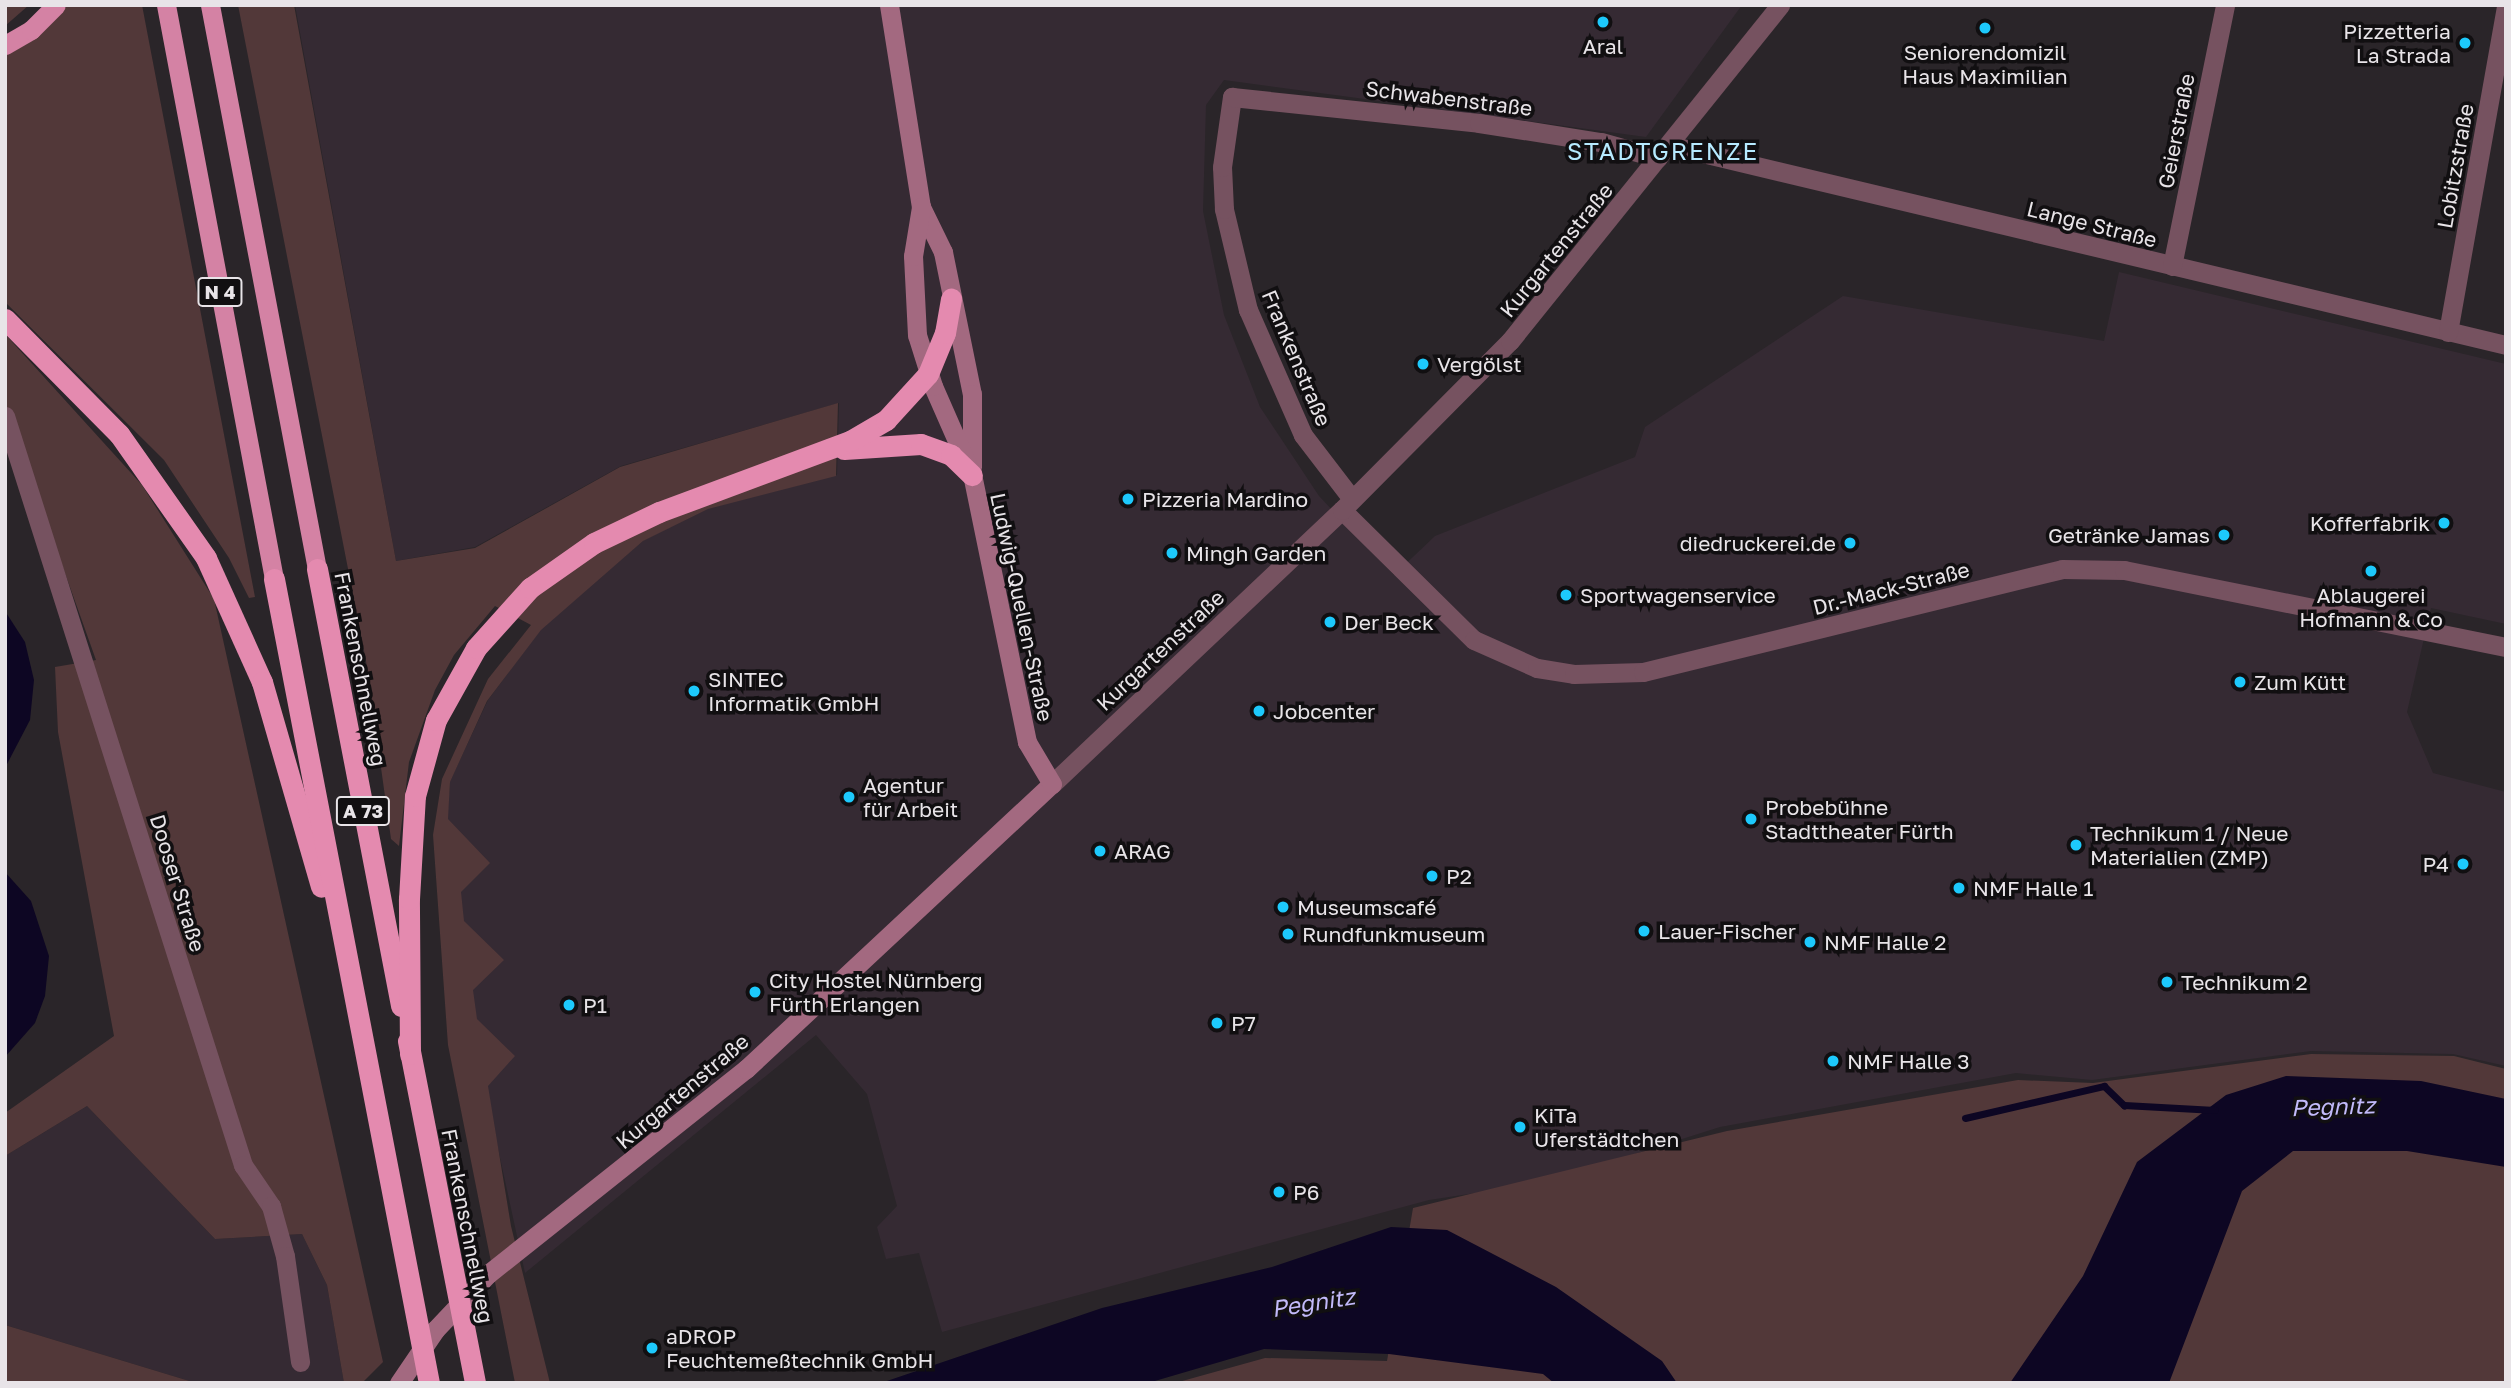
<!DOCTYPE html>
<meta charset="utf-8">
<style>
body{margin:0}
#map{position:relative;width:2511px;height:1388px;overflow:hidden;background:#2a2529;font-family:"Golos Text",sans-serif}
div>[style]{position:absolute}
.built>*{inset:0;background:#352a33}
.green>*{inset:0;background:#523839}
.water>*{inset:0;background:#0d0623}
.stream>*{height:7px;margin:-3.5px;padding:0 3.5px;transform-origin:3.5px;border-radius:3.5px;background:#0d0623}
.minor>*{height:19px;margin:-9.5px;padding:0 9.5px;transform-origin:9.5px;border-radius:9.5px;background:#765260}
.tertiary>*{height:19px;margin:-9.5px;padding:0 9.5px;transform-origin:9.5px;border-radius:9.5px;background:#765260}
.secondary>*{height:19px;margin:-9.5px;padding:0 9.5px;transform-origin:9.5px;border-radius:9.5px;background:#a36980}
.trunk>*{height:19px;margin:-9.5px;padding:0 9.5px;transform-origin:9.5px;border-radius:9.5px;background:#d482a4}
.motorway>*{height:21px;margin:-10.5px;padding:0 10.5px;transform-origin:10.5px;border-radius:10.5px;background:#e48aaf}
.dots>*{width:19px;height:19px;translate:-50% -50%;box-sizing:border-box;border:4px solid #110f11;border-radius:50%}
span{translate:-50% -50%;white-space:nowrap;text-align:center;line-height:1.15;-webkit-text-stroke:7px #110f11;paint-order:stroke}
.shield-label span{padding:2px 5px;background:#110f11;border:2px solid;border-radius:5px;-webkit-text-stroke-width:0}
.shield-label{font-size:19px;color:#e8e4e8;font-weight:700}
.poi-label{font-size:21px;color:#e8e4e8}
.right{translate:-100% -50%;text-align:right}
.left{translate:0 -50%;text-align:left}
.street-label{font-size:21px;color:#e8e4e8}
.water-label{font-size:23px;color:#c2baf9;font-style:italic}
.quarter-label{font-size:24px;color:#b6eaff;letter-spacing:2px}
.frame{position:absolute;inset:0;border:7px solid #e8e4e8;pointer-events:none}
</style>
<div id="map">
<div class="built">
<div style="clip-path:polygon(295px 5px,1742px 5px,1646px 137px,1224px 80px,1206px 105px,1203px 211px,1224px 315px,1260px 407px,1319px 496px,1394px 575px,1435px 536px,1635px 457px,1645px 427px,1843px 296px,2104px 341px,2119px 272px,2506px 364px,2506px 624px,2431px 608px,2407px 712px,2433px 773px,2506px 792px,2506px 1066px,2453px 1054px,2311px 1051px,2092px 1080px,2016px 1073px,1720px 1127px,1600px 1165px,1502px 1189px,1429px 1200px,942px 1332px,919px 1253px,886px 1259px,877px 1227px,897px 1206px,867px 1094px,816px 1035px,525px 1273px,442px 890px,450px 781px,488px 700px,541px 629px,644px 540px,709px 508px,837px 475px,839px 403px,621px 466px,475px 547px,396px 561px)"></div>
<div style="clip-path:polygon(87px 1106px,215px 1239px,302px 1234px,327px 1285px,344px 1383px,196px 1383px,5px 1325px,5px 1156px)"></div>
</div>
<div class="green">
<div style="clip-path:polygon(5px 5px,29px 5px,5px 26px)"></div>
<div style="clip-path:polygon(68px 5px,142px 5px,255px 597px,249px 598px,229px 558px,164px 460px,5px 302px,5px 55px,32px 40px)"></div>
<div style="clip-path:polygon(238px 5px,294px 5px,396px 561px,475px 548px,620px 467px,838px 403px,836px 476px,708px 509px,643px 541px,541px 630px,487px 701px,450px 782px,448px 819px,490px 863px,461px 892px,464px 921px,504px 960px,473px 990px,477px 1019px,515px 1056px,488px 1086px,511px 1226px,550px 1383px,515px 1383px,448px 1045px,433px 835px,442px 779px,488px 679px,531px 625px,495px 606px,454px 655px,435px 690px,409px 762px,399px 846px,391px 839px,366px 661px)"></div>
<div style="clip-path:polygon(5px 334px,142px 485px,214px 599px,383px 1362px,362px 1383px,344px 1383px,327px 1285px,302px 1234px,215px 1239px,87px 1106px,5px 1156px,5px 1113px,114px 1036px,58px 732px,55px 667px,96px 660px,5px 405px)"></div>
<div style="clip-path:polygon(2311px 1054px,2454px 1056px,2506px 1069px,2506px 1383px,1175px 1383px,1265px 1358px,1387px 1361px,1413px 1208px,1727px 1131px,2018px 1080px,2093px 1083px)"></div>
<div style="clip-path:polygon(5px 1325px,196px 1383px,5px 1383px)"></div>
</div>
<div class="water">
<div style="clip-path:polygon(5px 611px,25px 642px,34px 680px,30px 720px,5px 768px)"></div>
<div style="clip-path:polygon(5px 872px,31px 901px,49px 956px,45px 996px,35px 1023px,5px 1057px)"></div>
<div style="clip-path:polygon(2286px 1076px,2421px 1081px,2506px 1099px,2506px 1167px,2407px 1151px,2293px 1151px,2242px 1191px,2169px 1383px,2010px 1383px,2083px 1276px,2137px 1162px,2226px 1095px)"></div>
<div style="clip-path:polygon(1391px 1227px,1447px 1230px,1556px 1287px,1662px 1361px,1677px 1383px,1554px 1383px,1543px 1374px,1389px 1354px,1264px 1349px,1148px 1383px,881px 1383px,1102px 1308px,1272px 1267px)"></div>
</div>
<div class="stream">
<div style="left:1965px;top:1118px;width:143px;rotate:-13deg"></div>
<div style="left:2104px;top:1086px;width:28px;rotate:44deg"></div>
<div style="left:2124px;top:1105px;width:91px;rotate:3.1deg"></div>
</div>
<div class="minor">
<div style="left:1669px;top:145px;width:861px;rotate:13.44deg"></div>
<div style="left:2172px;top:266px;width:266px;rotate:-78.5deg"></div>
<div style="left:2448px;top:332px;width:329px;rotate:-79.9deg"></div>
<div style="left:5px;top:416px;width:786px;rotate:72.37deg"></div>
<div style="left:243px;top:1165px;width:50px;rotate:55.7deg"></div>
<div style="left:271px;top:1206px;width:52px;rotate:74.4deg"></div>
<div style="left:285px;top:1256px;width:107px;rotate:81.9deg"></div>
<div style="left:1352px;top:499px;width:81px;rotate:-127.4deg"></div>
<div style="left:1303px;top:435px;width:137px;rotate:-113.7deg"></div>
<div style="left:1248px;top:310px;width:104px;rotate:-103.4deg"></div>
<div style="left:1224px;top:209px;width:42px;rotate:-92.7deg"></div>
<div style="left:1222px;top:167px;width:71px;rotate:-81.9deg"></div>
<div style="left:1232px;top:97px;width:248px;rotate:6deg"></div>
<div style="left:1479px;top:123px;width:123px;rotate:8.9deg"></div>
<div style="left:1601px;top:142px;width:59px;rotate:15.7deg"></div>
<div style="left:1342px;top:510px;width:185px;rotate:44.6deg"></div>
<div style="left:1474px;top:640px;width:69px;rotate:24deg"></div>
<div style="left:1537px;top:668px;width:37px;rotate:9deg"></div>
<div style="left:1574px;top:674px;width:69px;rotate:-1.7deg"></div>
<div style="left:1643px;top:672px;width:431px;rotate:-13.8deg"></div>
<div style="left:2062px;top:569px;width:62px;rotate:0.9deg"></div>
<div style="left:2124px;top:570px;width:390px;rotate:11.4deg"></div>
</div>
<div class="tertiary">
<div style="left:1052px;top:784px;width:399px;rotate:-43.4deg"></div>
<div style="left:1342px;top:510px;width:238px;rotate:-45.2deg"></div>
<div style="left:1510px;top:341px;width:431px;rotate:-51.2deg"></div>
</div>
<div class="secondary">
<div style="left:889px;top:5px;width:205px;rotate:81deg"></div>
<div style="left:921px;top:207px;width:50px;rotate:63.9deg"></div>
<div style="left:943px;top:252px;width:145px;rotate:78.5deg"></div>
<div style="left:972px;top:394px;width:73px;rotate:90deg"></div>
<div style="left:399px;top:1383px;width:64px;rotate:-55.8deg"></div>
<div style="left:435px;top:1330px;width:77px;rotate:-46.6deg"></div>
<div style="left:488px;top:1274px;width:330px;rotate:-38.5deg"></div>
<div style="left:746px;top:1069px;width:418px;rotate:-43deg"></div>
<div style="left:1052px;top:784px;width:49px;rotate:-120.8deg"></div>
<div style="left:1027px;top:742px;width:273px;rotate:-101.6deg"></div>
<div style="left:972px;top:475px;width:97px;rotate:-113.7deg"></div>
<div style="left:933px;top:386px;width:53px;rotate:-107.4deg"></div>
<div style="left:917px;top:335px;width:79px;rotate:-92.9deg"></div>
<div style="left:913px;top:256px;width:50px;rotate:-80.7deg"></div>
</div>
<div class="trunk">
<div style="left:166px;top:5px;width:584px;rotate:79.34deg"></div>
<div style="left:210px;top:5px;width:574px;rotate:79.26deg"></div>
<div style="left:5px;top:45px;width:30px;rotate:-30deg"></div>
<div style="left:31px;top:30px;width:35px;rotate:-45deg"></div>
</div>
<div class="motorway">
<div style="left:5px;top:319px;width:162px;rotate:45.3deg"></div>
<div style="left:119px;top:434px;width:151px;rotate:54.9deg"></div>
<div style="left:206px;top:558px;width:136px;rotate:65.7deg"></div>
<div style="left:262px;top:682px;width:213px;rotate:73.9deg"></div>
<div style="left:844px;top:449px;width:77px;rotate:-3.7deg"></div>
<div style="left:921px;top:444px;width:32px;rotate:20deg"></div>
<div style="left:951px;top:455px;width:29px;rotate:44deg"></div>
<div style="left:317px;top:569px;width:445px;rotate:79.1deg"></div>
<div style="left:274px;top:579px;width:819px;rotate:79.09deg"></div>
<div style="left:408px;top:1041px;width:349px;rotate:78.9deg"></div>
<div style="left:410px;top:1054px;width:155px;rotate:-90.4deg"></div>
<div style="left:409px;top:899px;width:103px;rotate:-86.7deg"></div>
<div style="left:415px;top:796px;width:79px;rotate:-74.6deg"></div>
<div style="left:436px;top:720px;width:82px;rotate:-60.9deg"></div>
<div style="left:476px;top:648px;width:81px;rotate:-48deg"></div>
<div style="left:530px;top:588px;width:78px;rotate:-35.1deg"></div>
<div style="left:594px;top:543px;width:72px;rotate:-25.5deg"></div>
<div style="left:659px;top:512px;width:204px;rotate:-20.4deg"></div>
<div style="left:850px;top:441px;width:42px;rotate:-30.3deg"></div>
<div style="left:886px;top:420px;width:62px;rotate:-47.6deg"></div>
<div style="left:928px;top:374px;width:44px;rotate:-67.5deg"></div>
<div style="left:945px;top:333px;width:35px;rotate:-80deg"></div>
</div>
<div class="dots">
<div style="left:1603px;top:22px;background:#1dc9fc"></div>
<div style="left:1985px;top:28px;background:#1dc9fc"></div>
<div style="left:2465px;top:43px;background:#1dc9fc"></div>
<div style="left:1423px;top:364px;background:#1dc9fc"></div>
<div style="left:1128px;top:499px;background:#1dc9fc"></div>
<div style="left:2444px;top:523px;background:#1dc9fc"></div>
<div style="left:2224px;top:535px;background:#1dc9fc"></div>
<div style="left:1850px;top:543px;background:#1dc9fc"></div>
<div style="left:1172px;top:553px;background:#1dc9fc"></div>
<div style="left:2371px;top:571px;background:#1dc9fc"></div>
<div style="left:1566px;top:595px;background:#1dc9fc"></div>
<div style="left:1330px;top:622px;background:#1dc9fc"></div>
<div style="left:2240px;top:682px;background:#1dc9fc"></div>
<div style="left:694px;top:691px;background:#1dc9fc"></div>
<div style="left:1259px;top:711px;background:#1dc9fc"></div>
<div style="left:849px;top:797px;background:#1dc9fc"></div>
<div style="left:1751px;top:819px;background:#1dc9fc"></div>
<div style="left:2076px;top:845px;background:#1dc9fc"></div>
<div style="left:1100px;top:851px;background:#1dc9fc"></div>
<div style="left:2463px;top:864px;background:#1dc9fc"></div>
<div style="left:1432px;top:876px;background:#1dc9fc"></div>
<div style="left:1959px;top:888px;background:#1dc9fc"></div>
<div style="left:1283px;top:907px;background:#1dc9fc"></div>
<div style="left:1644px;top:931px;background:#1dc9fc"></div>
<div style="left:1288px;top:934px;background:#1dc9fc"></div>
<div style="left:1810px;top:942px;background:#1dc9fc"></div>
<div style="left:2167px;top:982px;background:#1dc9fc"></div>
<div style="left:755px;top:992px;background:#1dc9fc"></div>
<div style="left:569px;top:1005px;background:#1dc9fc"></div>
<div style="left:1217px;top:1023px;background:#1dc9fc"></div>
<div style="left:1833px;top:1061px;background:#1dc9fc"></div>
<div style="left:1520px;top:1127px;background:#1dc9fc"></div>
<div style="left:1279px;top:1192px;background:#1dc9fc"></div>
<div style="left:652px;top:1348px;background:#1dc9fc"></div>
</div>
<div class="shield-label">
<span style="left:220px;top:292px">N 4</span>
<span style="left:363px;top:811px">A 73</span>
</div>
<div class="poi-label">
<span class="right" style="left:2451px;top:43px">Pizzetteria<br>La Strada</span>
<span style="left:1603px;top:46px">Aral</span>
<span style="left:1985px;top:64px">Seniorendomizil<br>Haus Maximilian</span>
<span class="left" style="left:1437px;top:364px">Vergölst</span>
<span class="left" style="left:1142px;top:499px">Pizzeria Mardino</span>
<span class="right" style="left:2430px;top:523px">Kofferfabrik</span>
<span class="right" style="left:2210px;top:535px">Getränke Jamas</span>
<span class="right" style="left:1836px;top:543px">diedruckerei.de</span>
<span class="left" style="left:1186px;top:553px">Mingh Garden</span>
<span class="left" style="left:1580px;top:595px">Sportwagenservice</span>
<span style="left:2371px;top:607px">Ablaugerei<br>Hofmann &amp; Co</span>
<span class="left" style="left:1344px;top:622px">Der Beck</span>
<span class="left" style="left:708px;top:691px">SINTEC<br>Informatik GmbH</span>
<span class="left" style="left:2254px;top:682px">Zum Kütt</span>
<span class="left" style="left:1273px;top:711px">Jobcenter</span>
<span class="left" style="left:863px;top:797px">Agentur<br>für Arbeit</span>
<span class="left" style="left:1765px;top:819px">Probebühne<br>Stadttheater Fürth</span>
<span class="left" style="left:2090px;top:845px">Technikum 1 / Neue<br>Materialien (ZMP)</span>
<span class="left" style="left:1114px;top:851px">ARAG</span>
<span class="right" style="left:2449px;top:864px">P4</span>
<span class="left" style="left:1446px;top:876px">P2</span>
<span class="left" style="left:1973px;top:888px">NMF Halle 1</span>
<span class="left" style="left:1297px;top:907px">Museumscafé</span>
<span class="left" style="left:1658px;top:931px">Lauer-Fischer</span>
<span class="left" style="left:1302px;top:934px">Rundfunkmuseum</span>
<span class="left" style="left:1824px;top:942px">NMF Halle 2</span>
<span class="left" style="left:769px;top:992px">City Hostel Nürnberg<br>Fürth Erlangen</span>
<span class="left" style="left:2181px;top:982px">Technikum 2</span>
<span class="left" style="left:583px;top:1005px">P1</span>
<span class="left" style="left:1231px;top:1023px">P7</span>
<span class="left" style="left:1847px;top:1061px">NMF Halle 3</span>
<span class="left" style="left:1534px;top:1127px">KiTa<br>Uferstädtchen</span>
<span class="left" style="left:1293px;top:1192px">P6</span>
<span class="left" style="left:666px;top:1348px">aDROP<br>Feuchtemeßtechnik GmbH</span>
</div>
<div class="street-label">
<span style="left:1449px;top:98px;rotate:7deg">Schwabenstraße</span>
<span style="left:2176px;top:131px;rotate:-79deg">Geierstraße</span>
<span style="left:2455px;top:166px;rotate:-80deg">Lobitzstraße</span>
<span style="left:2092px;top:224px;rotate:14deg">Lange Straße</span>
<span style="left:1556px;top:250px;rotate:-51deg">Kurgartenstraße</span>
<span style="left:1297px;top:358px;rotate:67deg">Frankenstraße</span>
<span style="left:1891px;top:588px;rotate:-14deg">Dr.-Mack-Straße</span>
<span style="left:1022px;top:607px;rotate:78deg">Ludwig-Quellen-Straße</span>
<span style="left:1160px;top:650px;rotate:-43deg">Kurgartenstraße</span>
<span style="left:361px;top:669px;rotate:79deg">Frankenschnellweg</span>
<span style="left:178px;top:883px;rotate:73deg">Dooser Straße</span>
<span style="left:682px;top:1091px;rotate:-40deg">Kurgartenstraße</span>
<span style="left:468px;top:1226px;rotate:79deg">Frankenschnellweg</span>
</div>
<div class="water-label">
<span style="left:2333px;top:1106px;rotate:-2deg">Pegnitz</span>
<span style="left:1313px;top:1302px;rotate:-9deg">Pegnitz</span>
</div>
<div class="quarter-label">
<span style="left:1663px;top:151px">STADTGRENZE</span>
</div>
<div class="frame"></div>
</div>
